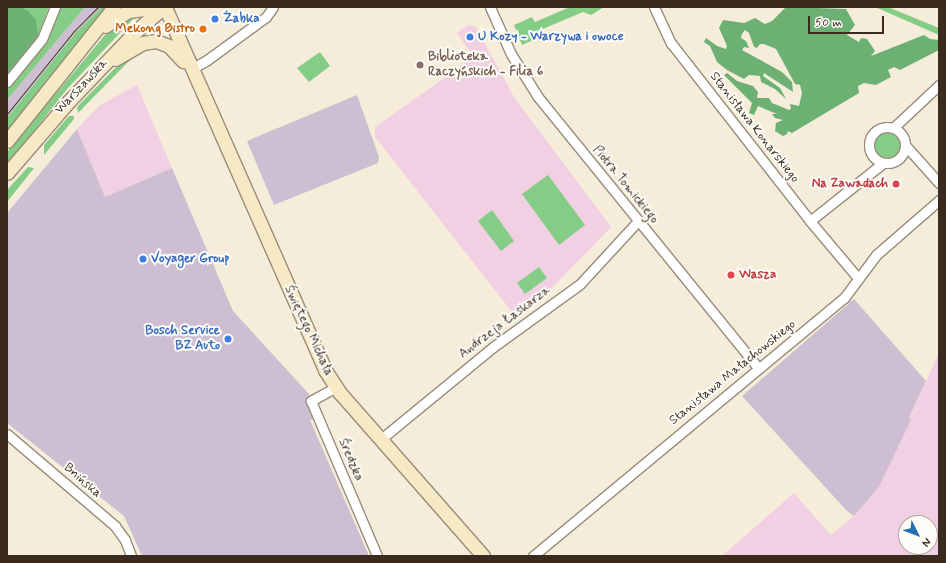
<!DOCTYPE html>
<meta charset="utf-8">
<style>
body{margin:0}
#map{position:relative;width:946px;height:563px;overflow:hidden;background:#f5edda;font-family:Mynerve,sans-serif}
div>[style]{position:absolute}
.built>*{inset:0;background:#f1d0e3}
.industrial>*{inset:0;background:#cebed1}
.green>*{inset:0;background:#85cc87}
.round{border-radius:50%}
.forest>*{inset:0;background:#6cb074}
.roads{filter:drop-shadow(1px 0 #988c7c) drop-shadow(-1px 0 #988c7c) drop-shadow(0 1px #988c7c) drop-shadow(0 -1px #988c7c)}
.street>*{height:9px;margin:-4.5px;padding:0 4.5px;transform-origin:4.5px;border-radius:4.5px;background:#fff}
.street>.ring{margin:-4.5px;padding:0;box-sizing:content-box;background:none;border:9px solid #fff;border-radius:50%}
.secondary>*{height:13px;margin:-6.5px;padding:0 6.5px;transform-origin:6.5px;border-radius:6.5px;background:#f7e9c3}
.tram>*{height:1px;margin:-0.5px;padding:0 0.5px;transform-origin:0.5px;border-radius:0.5px;background:#3b2a1e}
.dots>*{width:11px;height:11px;translate:-50% -50%;box-sizing:border-box;border:2px solid #fdfcf7;border-radius:50%}
span{translate:-50% -50%;white-space:nowrap;text-align:center;line-height:1.15;-webkit-text-stroke:4px #fdfcf7;paint-order:stroke}
.shop-label{font-size:13px;color:#366cbe;font-weight:700}
.left{translate:0 -50%;text-align:left}
.right{translate:-100% -50%;text-align:right}
.food-label{font-size:13px;color:#c56008;font-weight:700}
.education-label{font-size:13px;color:#785e54;font-weight:700}
.street-label{font-size:13px;color:#3b2a1e}
.health-label{font-size:13px;color:#be3a42;font-weight:700}
.frame{position:absolute;inset:0;border:8px solid #3b2a1e;pointer-events:none}
.north{position:absolute;left:898px;top:515px;width:40px;height:40px;box-sizing:border-box;background:#fdfcf7;border:1px solid #afa8a0;border-radius:50%;rotate:132deg;font-size:11px;font-weight:700;line-height:16px;text-align:center;color:#3b2a1e}
.north::after{content:'';display:block;margin:auto;width:14px;height:18px;background:#1f6fb2;clip-path:polygon(50% 0,100% 100%,50% 72%,0 100%)}
.scale{position:absolute;left:808px;top:16px;width:76px;height:18px;box-sizing:border-box;border:2px solid #3b2a1e;border-top:0;padding-left:5px;font-size:12px;line-height:14px;white-space:nowrap;color:#3b2a1e;-webkit-text-stroke:3px #fdfcf7;paint-order:stroke}
</style>
<div id="map">
<div class="built">
<div style="clip-path:polygon(468px 25px,475px 26px,514px 97px,611px 227px,550px 290px,512px 312px,375px 137px,375px 127px,474px 57px,457px 33px)"></div>
<div style="clip-path:polygon(137px 85px,172px 168px,105px 197px,77px 129px,100px 105px)"></div>
<div style="clip-path:polygon(evenodd,939px 353px,939px 556px,722px 556px,794px 493px,831px 535px,854px 516px,879px 487px,911px 420px,909px 419px,939px 353px,906px 523px,930px 523px,930px 547px,906px 547px,906px 523px)"></div>
</div>
<div class="industrial">
<div style="clip-path:polygon(85px 7px,102px 7px,76px 32px,7px 118px,7px 100px)"></div>
<div style="clip-path:polygon(357px 95px,379px 157px,378px 163px,274px 205px,247px 141px)"></div>
<div style="clip-path:polygon(77px 129px,105px 197px,172px 168px,233px 311px,309px 394px,318px 417px,310px 420px,369px 556px,142px 556px,124px 516px,7px 423px,7px 213px)"></div>
<div style="clip-path:polygon(854px 299px,926px 381px,909px 418px,911px 420px,879px 487px,854px 516px,847px 511px,742px 396px)"></div>
</div>
<div class="green">
<div style="clip-path:polygon(7px 7px,49px 7px,38px 36px,7px 74px)"></div>
<div style="clip-path:polygon(60px 7px,85px 7px,7px 100px,7px 89px,47px 42px)"></div>
<div style="clip-path:polygon(102px 7px,106px 7px,7px 133px,7px 118px,76px 32px)"></div>
<div style="clip-path:polygon(570px 7px,604px 7px,591px 15px,583px 12px,538px 31px,540px 37px,522px 45px,514px 25px,532px 17px,535px 22px)"></div>
<div style="clip-path:polygon(875px 7px,888px 7px,939px 28px,939px 35px)"></div>
<div style="clip-path:polygon(126px 15px,135px 17px,68px 88px,7px 165px,7px 152px,115px 23px)"></div>
<div style="clip-path:polygon(140px 52px,127px 63px,78px 113px,77px 107px,117px 66px,129px 56px)"></div>
<div style="clip-path:polygon(320px 52px,330px 66px,309px 82px,297px 68px)"></div>
<div style="clip-path:polygon(69px 116px,74px 116px,74px 119px,44px 155px,44px 145px)"></div>
<div class="round" style="left:873px;top:130px;width:28px;height:28px"></div>
<div style="clip-path:polygon(28px 167px,34px 168px,7px 202px,7px 190px)"></div>
<div style="clip-path:polygon(548px 175px,585px 225px,559px 245px,522px 194px)"></div>
<div style="clip-path:polygon(492px 210px,514px 241px,501px 251px,478px 221px)"></div>
<div style="clip-path:polygon(539px 267px,547px 278px,525px 294px,517px 283px)"></div>
</div>
<div class="forest">
<div style="clip-path:polygon(7px 7px,21px 7px,28px 11px,36px 20px,38px 36px,7px 74px)"></div>
<div style="clip-path:polygon(786px 7px,846px 9px,855px 25px,847px 35px,859px 42px,861px 38px,867px 39px,875px 51px,871px 56px,924px 35px,930px 39px,939px 40px,939px 50px,900px 70px,894px 67px,888px 70px,891px 77px,876px 85px,864px 83px,858px 86px,859px 93px,792px 133px,788px 131px,787px 134px,783px 136px,775px 131px,776px 123px,783px 120px,775px 118px,772px 114px,777px 114px,758px 106px,754px 115px,749px 113px,752px 103px,724px 75px,727px 73px,737px 81px,753px 86px,758px 92px,757px 98px,769px 98px,772px 103px,789px 110px,791px 109px,790px 104px,799px 106px,802px 93px,800px 85px,795px 84px,776px 49px,764px 44px,760px 44px,757px 48px,754px 47px,749px 33px,745px 30px,742px 34px,741px 38px,746px 41px,749px 48px,744px 47px,742px 50px,782px 72px,792px 82px,793px 92px,764px 73px,763px 76px,780px 88px,786px 99px,775px 89px,761px 82px,760px 76px,749px 75px,744px 79px,727px 70px,717px 62px,710px 46px,704px 42px,706px 38px,717px 46px,726px 49px,727px 46px,719px 28px,723px 20px,744px 23px,755px 18px,765px 24px,772px 21px)"></div>
</div>
<div class="roads">
<div class="street">
<div style="left:490px;top:7px;width:51px;rotate:65.9deg"></div>
<div style="left:511px;top:54px;width:51px;rotate:57.9deg"></div>
<div style="left:538px;top:97px;width:349px;rotate:50.9deg"></div>
<div style="left:654px;top:7px;width:40px;rotate:65deg"></div>
<div style="left:671px;top:43px;width:226px;rotate:52deg"></div>
<div style="left:810px;top:221px;width:75px;rotate:49.9deg"></div>
<div style="left:191px;top:69px;width:18px;rotate:-29deg"></div>
<div style="left:207px;top:60px;width:73px;rotate:-36.1deg"></div>
<div style="left:266px;top:17px;width:12px;rotate:-55deg"></div>
<div style="left:7px;top:82px;width:55px;rotate:-50.9deg"></div>
<div style="left:42px;top:39px;width:35px;rotate:-68deg"></div>
<div class="ring" style="left:869px;top:127px;width:27px;height:27px"></div>
<div style="left:893px;top:128px;width:63px;rotate:-43.1deg"></div>
<div style="left:905px;top:145px;width:51px;rotate:48.2deg"></div>
<div style="left:810px;top:221px;width:93px;rotate:-38.5deg"></div>
<div style="left:336px;top:387px;width:29px;rotate:151deg"></div>
<div style="left:311px;top:401px;width:168px;rotate:66.9deg"></div>
<div style="left:7px;top:434px;width:142px;rotate:40.4deg"></div>
<div style="left:115px;top:526px;width:17px;rotate:54deg"></div>
<div style="left:125px;top:540px;width:17px;rotate:69deg"></div>
<div style="left:381px;top:439px;width:145px;rotate:-39.4deg"></div>
<div style="left:493px;top:347px;width:107px;rotate:-35.9deg"></div>
<div style="left:580px;top:284px;width:86px;rotate:-47.4deg"></div>
<div style="left:533px;top:556px;width:404px;rotate:-39.7deg"></div>
<div style="left:844px;top:298px;width:54px;rotate:-53.3deg"></div>
<div style="left:876px;top:255px;width:84px;rotate:-41.1deg"></div>
</div>
<div class="secondary">
<div style="left:165px;top:7px;width:397px;rotate:66.2deg"></div>
<div style="left:325px;top:370px;width:27px;rotate:57deg"></div>
<div style="left:340px;top:393px;width:217px;rotate:48.7deg"></div>
<div style="left:105px;top:26px;width:27px;rotate:-33deg"></div>
<div style="left:128px;top:11px;width:33px;rotate:-7deg"></div>
<div style="left:115px;top:59px;width:32px;rotate:-30deg"></div>
<div style="left:143px;top:43px;width:13px;rotate:-9deg"></div>
<div style="left:156px;top:41px;width:14px;rotate:21deg"></div>
<div style="left:169px;top:46px;width:21px;rotate:47deg"></div>
<div style="left:7px;top:141px;width:171px;rotate:-51.4deg"></div>
<div style="left:7px;top:173px;width:95px;rotate:-49.3deg"></div>
<div style="left:69px;top:101px;width:97px;rotate:-46.3deg"></div>
<div style="left:136px;top:31px;width:37px;rotate:-41deg"></div>
</div>
</div>
<div class="tram">
<div style="left:7px;top:114px;width:107px;rotate:-51.1deg"></div>
<div style="left:74px;top:31px;width:34px;rotate:-45deg"></div>
</div>
<div class="dots">
<div style="left:215px;top:19px;background:#3f7fe0"></div>
<div style="left:203px;top:29px;background:#e8710a"></div>
<div style="left:470px;top:37px;background:#3f7fe0"></div>
<div style="left:420px;top:65px;background:#8d6e63"></div>
<div style="left:896px;top:184px;background:#e0444e"></div>
<div style="left:143px;top:259px;background:#3f7fe0"></div>
<div style="left:731px;top:275px;background:#e0444e"></div>
<div style="left:228px;top:339px;background:#3f7fe0"></div>
</div>
<div class="shop-label">
<span class="left" style="left:223px;top:19px">Żabka</span>
<span class="left" style="left:478px;top:37px">U Kozy - Warzywa i owoce</span>
<span class="left" style="left:151px;top:259px">Voyager Group</span>
<span class="right" style="left:220px;top:339px">Bosch Service<br>BZ Auto</span>
</div>
<div class="food-label">
<span class="right" style="left:195px;top:29px">Mekong Bistro</span>
</div>
<div class="education-label">
<span class="left" style="left:428px;top:65px">Biblioteka<br>Raczyńskich - Filia 6</span>
</div>
<div class="street-label">
<span style="left:82px;top:87px;rotate:-47deg">Warszawska</span>
<span style="left:754px;top:128px;rotate:52deg">Stanisława Konarskiego</span>
<span style="left:625px;top:185px;rotate:51deg">Piotra Tomickiego</span>
<span style="left:505px;top:323px;rotate:-37deg">Andrzeja Łaskarza</span>
<span style="left:308px;top:331px;rotate:65deg">Świętego Michała</span>
<span style="left:733px;top:373px;rotate:-39deg">Stanisława Małachowskiego</span>
<span style="left:350px;top:460px;rotate:67deg">Średzka</span>
<span style="left:82px;top:481px;rotate:41deg">Bnińska</span>
</div>
<div class="health-label">
<span class="right" style="left:888px;top:184px">Na Zawadach</span>
<span class="left" style="left:739px;top:275px">Wasza</span>
</div>
<div class="frame"></div>
<div class="north">N</div>
<div class="scale">50 m</div>
</div>
